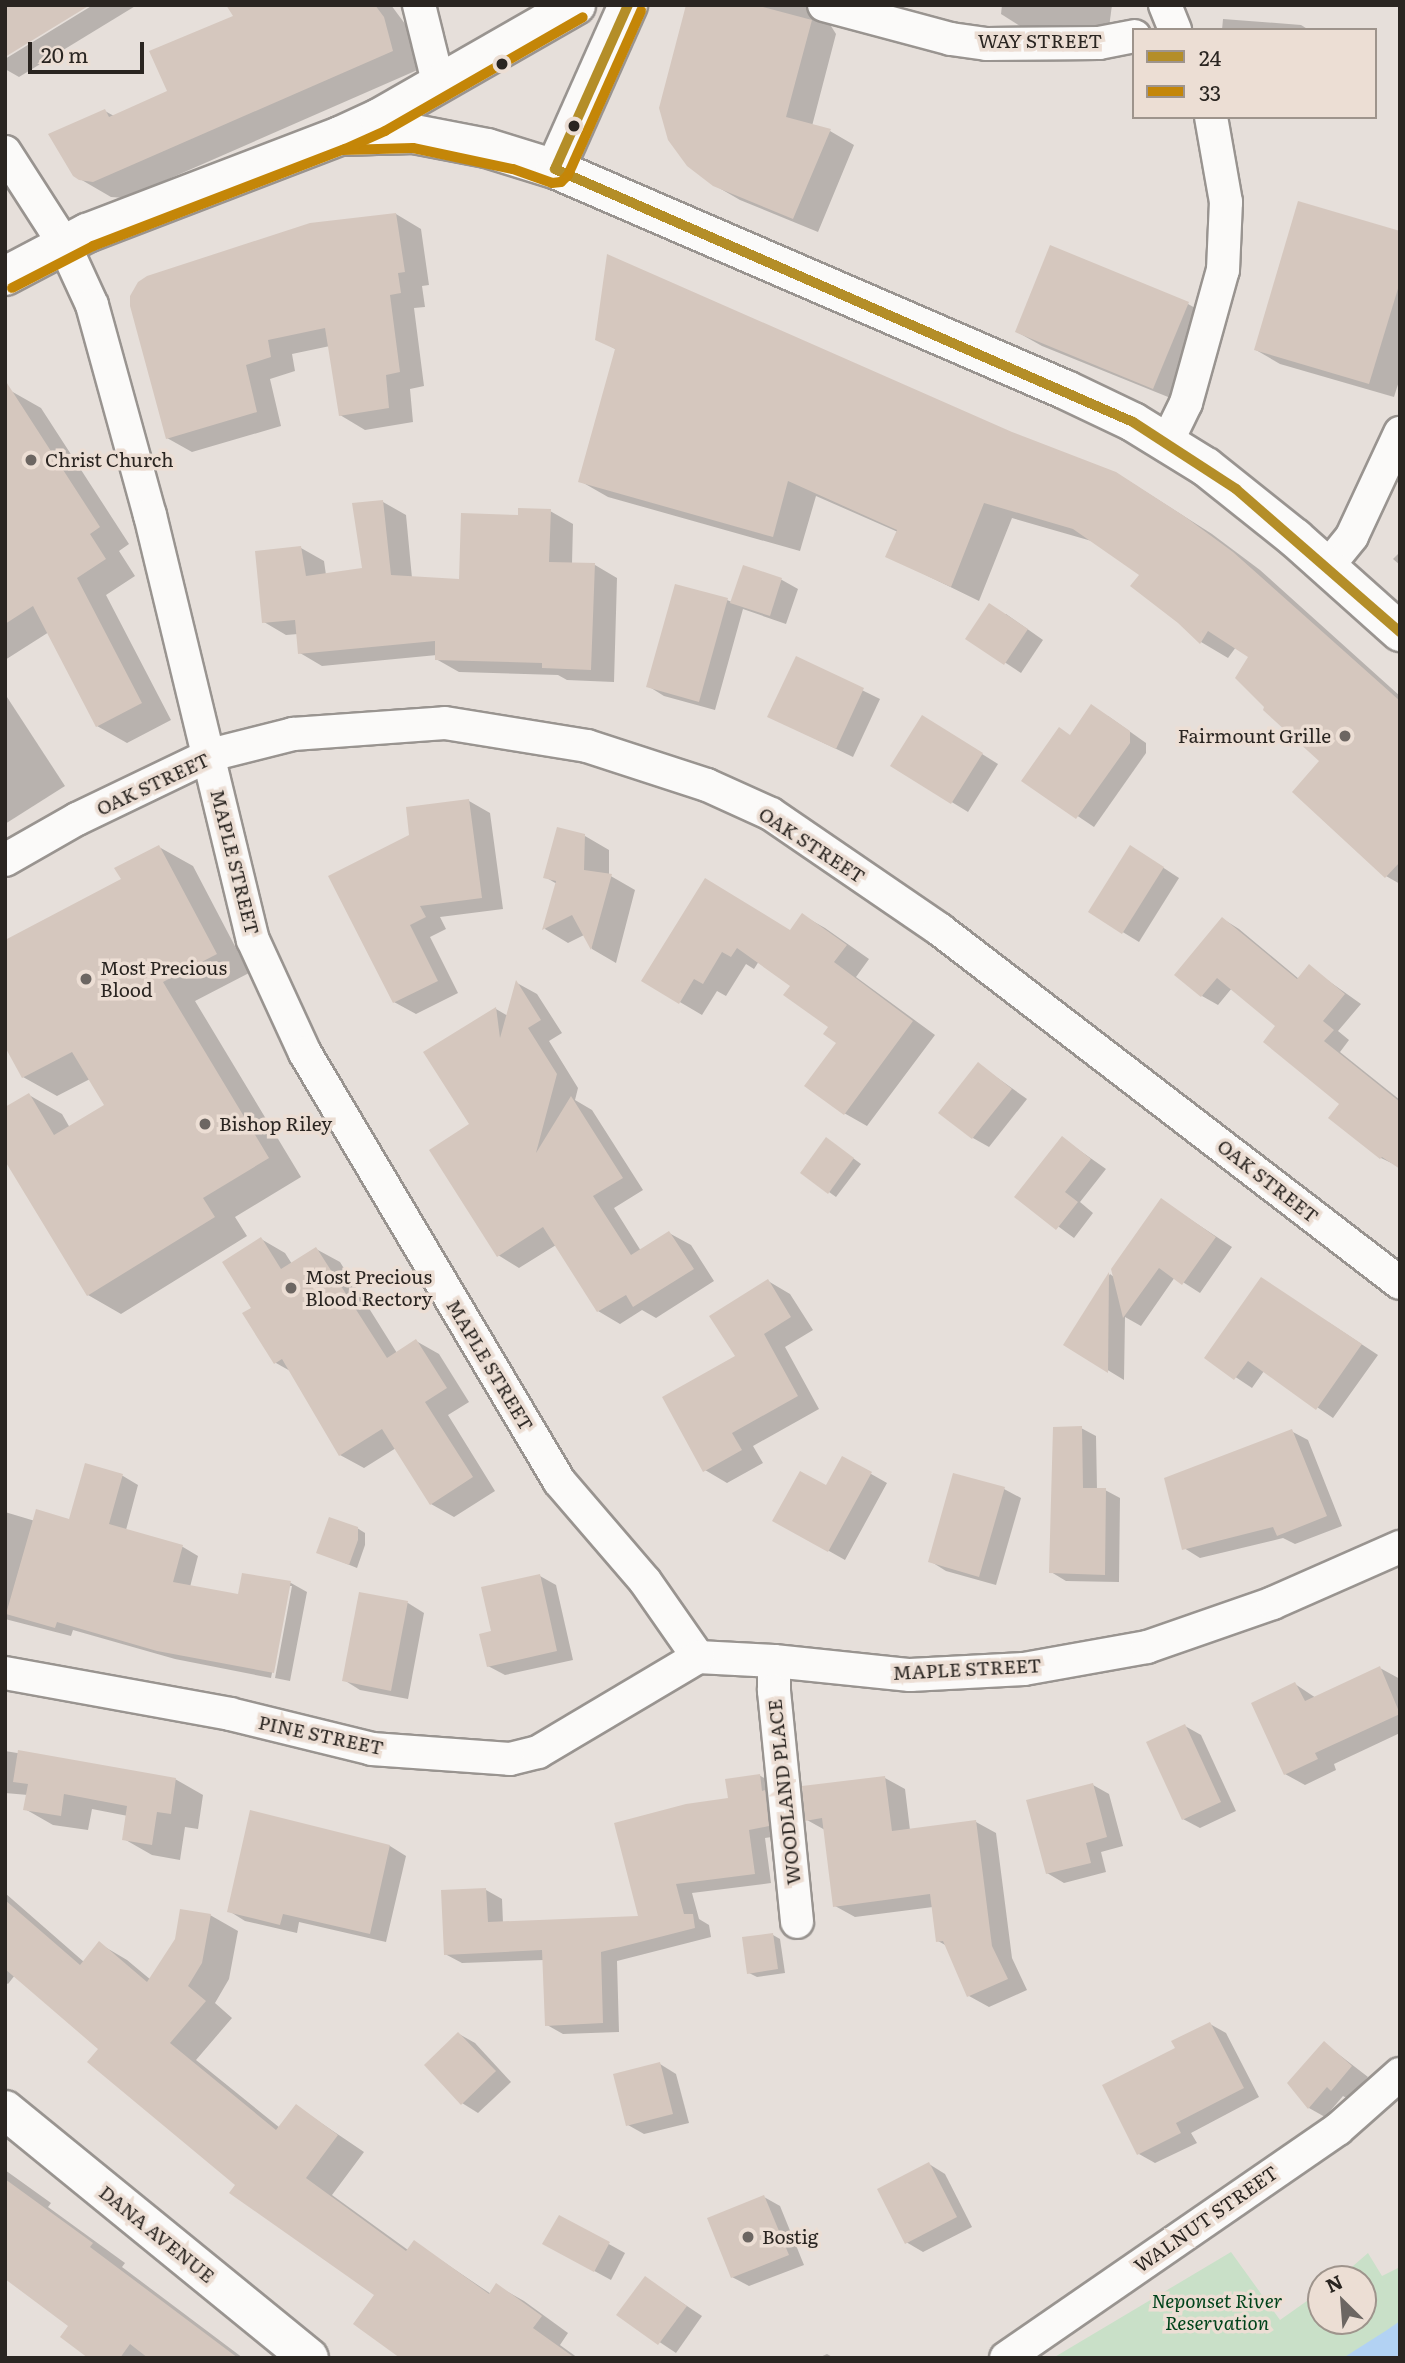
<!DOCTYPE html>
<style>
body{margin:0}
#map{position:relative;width:1405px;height:2363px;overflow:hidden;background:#e6dfda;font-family:Literata,serif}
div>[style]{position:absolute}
.green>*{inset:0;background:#c9e0c8}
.water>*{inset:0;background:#b2d2f3}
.shadow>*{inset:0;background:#0003}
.building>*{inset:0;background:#d5c7be}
.roads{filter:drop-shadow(2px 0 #999490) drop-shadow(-2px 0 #999490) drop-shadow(0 2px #999490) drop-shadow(0 -2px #999490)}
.street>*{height:32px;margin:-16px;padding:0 16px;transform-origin:16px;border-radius:16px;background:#fbfaf9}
.secondary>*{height:38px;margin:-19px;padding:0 19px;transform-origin:19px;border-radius:19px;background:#fbfaf9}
.bus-1>*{height:10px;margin:-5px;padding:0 5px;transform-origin:5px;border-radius:5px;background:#b48e28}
.bus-2>*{height:10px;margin:-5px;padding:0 5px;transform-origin:5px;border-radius:5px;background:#c48608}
.dots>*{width:19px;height:19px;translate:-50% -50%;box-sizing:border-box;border:4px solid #ecded4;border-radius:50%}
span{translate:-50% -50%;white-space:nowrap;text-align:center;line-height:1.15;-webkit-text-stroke:7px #ecded4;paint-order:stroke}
.street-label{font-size:19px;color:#2a2521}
.poi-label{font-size:19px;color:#2a2521}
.left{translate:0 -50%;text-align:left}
.right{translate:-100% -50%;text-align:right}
.park-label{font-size:19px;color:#00431a;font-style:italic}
.frame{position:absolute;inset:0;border:7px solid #2a2521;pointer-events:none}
.legend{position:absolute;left:1132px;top:28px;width:245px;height:91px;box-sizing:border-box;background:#ecded4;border:2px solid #9e948c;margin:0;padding:9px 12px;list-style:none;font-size:21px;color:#2a2521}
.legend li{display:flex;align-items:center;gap:14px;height:35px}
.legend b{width:35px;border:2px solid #9e948c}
.north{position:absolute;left:1307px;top:2265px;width:70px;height:70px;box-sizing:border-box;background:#ecded4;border:2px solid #9e948c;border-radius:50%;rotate:335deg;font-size:19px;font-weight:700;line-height:28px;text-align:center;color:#2a2521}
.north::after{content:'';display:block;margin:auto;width:24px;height:32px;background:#6c6662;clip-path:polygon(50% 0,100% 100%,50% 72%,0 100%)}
.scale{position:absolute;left:28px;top:42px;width:116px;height:32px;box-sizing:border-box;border:4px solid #2a2521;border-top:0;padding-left:9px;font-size:21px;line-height:24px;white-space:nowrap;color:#2a2521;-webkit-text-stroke:5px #ecded4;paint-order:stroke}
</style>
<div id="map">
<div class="green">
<div style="clip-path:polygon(1231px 2252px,1280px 2320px,1321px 2291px,1321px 2321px,1363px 2321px,1363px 2279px,1338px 2279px,1368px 2253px,1382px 2276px,1400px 2267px,1400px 2358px,1053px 2358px)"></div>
</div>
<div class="water">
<div style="clip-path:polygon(1400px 2321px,1400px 2358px,1343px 2358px,1387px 2330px)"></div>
</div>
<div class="shadow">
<div style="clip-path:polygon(93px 5px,137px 5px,19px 77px,5px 69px,5px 59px)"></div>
<div style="clip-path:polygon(228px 5px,391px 5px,414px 36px,422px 68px,125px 198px,111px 197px,80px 179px,105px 111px,114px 116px,169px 92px,235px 17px)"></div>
<div style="clip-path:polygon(688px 5px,836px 5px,830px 15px,831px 26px,836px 34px,812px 126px,830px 131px,854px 145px,818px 232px,740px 200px,714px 185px)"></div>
<div style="clip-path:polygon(1002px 5px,1112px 5px,1108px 35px,1020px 26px,1001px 14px)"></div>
<div style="clip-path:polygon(1223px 19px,1301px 25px,1309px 30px,1222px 30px)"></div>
<div style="clip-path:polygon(396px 214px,421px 229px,429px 285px,422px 286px,425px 307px,414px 308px,424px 386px,410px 389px,413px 422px,365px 430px,340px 415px,330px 346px,292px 354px,295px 371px,270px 379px,281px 426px,192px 452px,167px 438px)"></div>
<div style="clip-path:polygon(1400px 232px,1400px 378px,1394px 397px,1280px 364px,1256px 350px)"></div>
<div style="clip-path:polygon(1051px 247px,1188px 304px,1213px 318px,1178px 401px,1042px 346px,1017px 332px)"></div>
<div style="clip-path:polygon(597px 339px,1012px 434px,1116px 473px,1212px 534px,1260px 570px,1400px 696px,1400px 884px,1386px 876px,1322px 761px,1250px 657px,1236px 647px,1228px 658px,1201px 642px,1142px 575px,1095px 542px,1012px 518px,979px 601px,887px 556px,898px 532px,816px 496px,800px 551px,608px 497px,580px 481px,617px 350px)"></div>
<div style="clip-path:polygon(11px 391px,41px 408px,129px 544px,119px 551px,135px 576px,106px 595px,171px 720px,127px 743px,97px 726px,49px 632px,5px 660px,5px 395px)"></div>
<div style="clip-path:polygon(383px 502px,406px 515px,412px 578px,461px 581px,520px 517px,550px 511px,573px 524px,572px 564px,595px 565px,617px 578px,614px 682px,567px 680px,558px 675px,459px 672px,436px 659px,437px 655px,322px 666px,300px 653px,298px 634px,286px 635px,264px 622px,301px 548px,324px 561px,326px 575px,364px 569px)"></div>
<div style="clip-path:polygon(1400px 552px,1400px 565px,1393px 559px)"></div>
<div style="clip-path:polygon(744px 567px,782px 580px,798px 589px,786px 624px,743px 609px,715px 710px,664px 696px,648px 686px,727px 600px,732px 602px)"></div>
<div style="clip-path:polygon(1006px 614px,1043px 640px,1021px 673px,968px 638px)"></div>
<div style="clip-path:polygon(797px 658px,880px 699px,853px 757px,770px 717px)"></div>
<div style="clip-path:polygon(5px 694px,65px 786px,5px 824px)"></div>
<div style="clip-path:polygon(1108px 716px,1146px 743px,1146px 753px,1094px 827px,1024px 780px)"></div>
<div style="clip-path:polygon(939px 727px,998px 764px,968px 812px,893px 766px)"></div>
<div style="clip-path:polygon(469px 801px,490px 813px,503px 909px,440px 917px,446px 929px,430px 937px,458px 993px,416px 1014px,394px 1002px,411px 836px)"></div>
<div style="clip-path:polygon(585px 836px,609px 850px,609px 875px,635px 890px,616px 963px,592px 949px,584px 935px,568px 943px,545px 929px,557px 884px,545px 877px)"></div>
<div style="clip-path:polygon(159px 847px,193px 866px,249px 973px,195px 1001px,301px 1177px,235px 1217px,247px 1236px,121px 1314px,88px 1295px,29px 1095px,62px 1114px,70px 1128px,106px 1106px,90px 1079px,57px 1096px,23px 1077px,123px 880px)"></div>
<div style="clip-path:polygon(1147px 857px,1179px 878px,1139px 942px,1090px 912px)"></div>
<div style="clip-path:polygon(705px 880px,790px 932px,802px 915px,825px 928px,869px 959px,856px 977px,935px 1035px,867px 1126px,844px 1113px,838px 1043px,830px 1027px,792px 985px,759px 961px,754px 969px,746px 964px,726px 996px,717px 991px,702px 1015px,644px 981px)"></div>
<div style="clip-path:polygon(1223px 919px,1239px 929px,1299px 979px,1309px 967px,1361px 1004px,1338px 1031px,1349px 1040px,1340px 1052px,1400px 1100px,1400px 1167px,1381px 1158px,1330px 1118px,1342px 1104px,1278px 1026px,1232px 988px,1218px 1005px,1202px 996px)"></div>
<div style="clip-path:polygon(517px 983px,537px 994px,562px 1033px,549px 1041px,578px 1088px,575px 1100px,592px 1110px,643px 1190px,614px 1208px,641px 1251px,669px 1233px,691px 1245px,714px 1281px,656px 1318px,642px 1310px,620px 1324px,598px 1311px,556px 1245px,519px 1268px,498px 1255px,471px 1125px,425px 1053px,496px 1009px,508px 1016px)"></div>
<div style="clip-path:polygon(978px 1064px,1027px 1099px,989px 1147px,973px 1138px)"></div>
<div style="clip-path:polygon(1062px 1138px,1106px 1169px,1080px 1202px,1093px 1213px,1074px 1238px,1017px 1196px)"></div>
<div style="clip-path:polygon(834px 1144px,861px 1164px,836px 1197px,829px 1192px)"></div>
<div style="clip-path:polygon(1161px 1200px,1232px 1247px,1200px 1293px,1175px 1277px,1141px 1326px,1125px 1317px,1124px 1380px,1065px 1344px,1110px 1274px,1114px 1277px)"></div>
<div style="clip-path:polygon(261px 1239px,285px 1253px,292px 1264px,316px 1249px,340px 1262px,397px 1353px,416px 1341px,439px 1354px,469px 1402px,448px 1415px,495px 1491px,454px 1517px,431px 1504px,396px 1448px,364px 1468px,340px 1455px,292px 1372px,276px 1363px,253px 1308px)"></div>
<div style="clip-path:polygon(768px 1281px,790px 1294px,813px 1330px,785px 1347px,819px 1409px,753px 1446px,763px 1463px,727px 1483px,705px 1470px,737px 1357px)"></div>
<div style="clip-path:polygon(1328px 1322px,1378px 1355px,1333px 1418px,1264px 1371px,1252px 1388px,1207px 1358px)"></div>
<div style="clip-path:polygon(1081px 1428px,1096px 1436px,1097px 1490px,1105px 1490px,1120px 1498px,1119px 1582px,1066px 1581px,1051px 1572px)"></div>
<div style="clip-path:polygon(1291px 1431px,1308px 1440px,1342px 1526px,1295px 1544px,1283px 1538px,1200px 1558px,1184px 1548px)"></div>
<div style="clip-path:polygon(843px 1458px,887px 1483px,845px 1560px,774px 1520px,827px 1488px)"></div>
<div style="clip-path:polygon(86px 1466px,123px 1476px,138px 1485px,126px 1530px,183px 1547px,198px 1556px,190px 1587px,239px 1596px,243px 1575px,291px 1583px,307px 1592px,290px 1681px,275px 1678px,292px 1586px,289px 1586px,271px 1678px,175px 1659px,73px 1630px,71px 1636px,5px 1619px,5px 1512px,35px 1521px,70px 1521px)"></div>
<div style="clip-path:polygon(1004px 1489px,1021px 1498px,996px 1585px,946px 1571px,930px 1561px)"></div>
<div style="clip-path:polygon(357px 1528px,365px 1533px,365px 1545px,357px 1568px,318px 1552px)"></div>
<div style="clip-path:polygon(540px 1576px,556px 1585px,573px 1660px,505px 1675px,488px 1666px,493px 1633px)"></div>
<div style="clip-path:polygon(360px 1594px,408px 1603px,424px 1613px,408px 1699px,360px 1690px,344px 1680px)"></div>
<div style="clip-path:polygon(1380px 1668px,1400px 1679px,1400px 1733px,1334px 1764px,1336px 1770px,1305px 1785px,1285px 1774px,1295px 1684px,1316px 1698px)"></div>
<div style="clip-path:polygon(1185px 1726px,1201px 1735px,1236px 1811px,1200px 1828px,1183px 1819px)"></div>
<div style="clip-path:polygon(5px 1751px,175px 1779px,203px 1795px,198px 1829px,185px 1827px,180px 1860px,152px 1855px,124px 1839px,128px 1816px,92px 1809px,88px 1830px,53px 1825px,25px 1809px,28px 1795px,5px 1793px)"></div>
<div style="clip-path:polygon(759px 1775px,776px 1785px,785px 1835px,765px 1838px,771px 1883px,692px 1893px,699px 1919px,709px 1925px,711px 1937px,617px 1961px,619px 2032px,563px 2034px,547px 2025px,544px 1960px,462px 1963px,445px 1954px,486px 1890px,502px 1899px,503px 1923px,641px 1918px,730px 1800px)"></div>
<div style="clip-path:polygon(885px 1778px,905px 1789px,910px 1830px,976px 1822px,996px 1833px,1012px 1958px,1027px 1990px,989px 2007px,969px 1996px,947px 1946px,938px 1941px,933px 1907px,855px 1917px,835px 1906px,825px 1830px,807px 1820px)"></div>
<div style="clip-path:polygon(1093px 1785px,1109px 1794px,1123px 1846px,1101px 1852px,1106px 1872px,1064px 1883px,1047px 1873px)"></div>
<div style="clip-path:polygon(252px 1812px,390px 1846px,406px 1856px,386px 1942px,299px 1922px,297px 1933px,245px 1921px,229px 1911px)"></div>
<div style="clip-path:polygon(5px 1893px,84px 1962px,100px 1944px,127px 1960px,151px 1980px,210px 1915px,238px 1931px,229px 1979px,215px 2003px,232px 2018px,196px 2060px,280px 2128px,296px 2106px,364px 2152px,332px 2195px,408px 2250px,414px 2242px,491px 2294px,497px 2286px,524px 2301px,568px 2333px,560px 2345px,578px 2358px,403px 2358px,377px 2294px,15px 1975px,8px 1984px,5px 1982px)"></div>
<div style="clip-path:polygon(773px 1935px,780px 1939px,785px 1973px,757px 1977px,749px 1973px)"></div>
<div style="clip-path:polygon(1210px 2024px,1226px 2033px,1259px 2097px,1191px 2133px,1197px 2143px,1155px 2163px,1139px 2154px)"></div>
<div style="clip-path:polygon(459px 2034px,475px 2043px,511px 2082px,478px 2113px,462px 2103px)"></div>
<div style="clip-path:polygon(1324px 2043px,1368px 2077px,1348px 2099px,1343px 2096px,1325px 2117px,1309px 2108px)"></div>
<div style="clip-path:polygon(660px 2064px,676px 2074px,689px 2123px,644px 2134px,628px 2125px)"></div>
<div style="clip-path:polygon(929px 2164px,945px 2174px,972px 2227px,923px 2252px,906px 2242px)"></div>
<div style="clip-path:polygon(5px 2170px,51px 2203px,48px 2207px,125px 2263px,122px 2267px,243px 2358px,92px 2358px,70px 2325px,5px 2278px)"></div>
<div style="clip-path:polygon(764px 2197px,780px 2206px,804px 2265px,749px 2286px,732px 2277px)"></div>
<div style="clip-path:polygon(560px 2217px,625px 2253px,611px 2280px,561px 2253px)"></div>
<div style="clip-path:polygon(645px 2278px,702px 2316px,676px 2353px,619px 2315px)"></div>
<div style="clip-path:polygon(827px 2354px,834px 2358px,818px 2358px)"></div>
</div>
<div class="building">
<div style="clip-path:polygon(5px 5px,90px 5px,5px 57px)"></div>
<div style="clip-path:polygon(226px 5px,375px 5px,384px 17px,393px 51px,93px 182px,79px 180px,73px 176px,48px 134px,105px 109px,109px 117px,167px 91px,149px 51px,233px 16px)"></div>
<div style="clip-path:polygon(686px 5px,755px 5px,812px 20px,786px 117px,831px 129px,793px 219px,713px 186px,687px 166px,668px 140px,659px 108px)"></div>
<div style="clip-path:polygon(1298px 201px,1400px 231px,1400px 282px,1369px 384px,1254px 350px)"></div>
<div style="clip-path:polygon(396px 213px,405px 272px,398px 273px,401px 293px,390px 295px,400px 372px,386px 375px,389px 408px,339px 416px,325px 328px,268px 340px,271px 357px,246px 365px,257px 412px,166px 439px,130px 306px,130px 296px,138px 282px,147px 276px,310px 223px)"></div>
<div style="clip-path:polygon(1050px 245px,1189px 302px,1153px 389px,1015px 332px)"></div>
<div style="clip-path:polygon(607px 254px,1012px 432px,1116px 472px,1184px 516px,1233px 552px,1400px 701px,1400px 862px,1385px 878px,1292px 792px,1319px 761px,1263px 710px,1264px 707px,1235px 678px,1248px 657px,1208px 631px,1200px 644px,1178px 623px,1130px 586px,1139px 575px,1073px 529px,984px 503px,951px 587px,885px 557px,897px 530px,788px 481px,773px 537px,578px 482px,615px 349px,595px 340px)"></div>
<div style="clip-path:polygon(5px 380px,100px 527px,90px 534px,106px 559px,77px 578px,142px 703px,96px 727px,33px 606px,5px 624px)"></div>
<div style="clip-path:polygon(383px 500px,391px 575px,459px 579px,461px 513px,518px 515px,518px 508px,551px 509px,549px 562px,595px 563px,591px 670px,542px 668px,542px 663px,435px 660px,435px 641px,298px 654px,295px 620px,262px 623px,255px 551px,301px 546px,306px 576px,362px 568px,352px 503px)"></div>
<div style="clip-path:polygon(743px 565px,782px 578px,770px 616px,730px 603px)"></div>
<div style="clip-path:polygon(675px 584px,728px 598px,699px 702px,646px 687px)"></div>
<div style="clip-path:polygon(989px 603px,1028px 629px,1004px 665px,965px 639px)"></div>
<div style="clip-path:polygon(796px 656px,864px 688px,836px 749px,767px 717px)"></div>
<div style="clip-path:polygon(1091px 704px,1130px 731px,1130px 743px,1076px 819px,1021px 781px,1059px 727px,1070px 735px)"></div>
<div style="clip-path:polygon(922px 715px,983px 753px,951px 804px,890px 766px)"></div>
<div style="clip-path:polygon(469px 799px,482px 898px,420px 906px,426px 917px,410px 925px,438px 981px,393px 1003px,328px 876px,409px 835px,406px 807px)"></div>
<div style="clip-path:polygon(557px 827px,585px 834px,584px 870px,612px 874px,591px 950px,572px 915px,542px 930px,556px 881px,543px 878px)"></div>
<div style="clip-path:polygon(159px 845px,217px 954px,163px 982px,269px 1158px,203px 1198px,215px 1217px,87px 1296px,5px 1161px,5px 1107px,29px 1093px,54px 1135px,104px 1105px,72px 1052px,22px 1078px,5px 1047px,5px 940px,121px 879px,114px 868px)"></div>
<div style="clip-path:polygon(1130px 845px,1164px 867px,1122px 934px,1088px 912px)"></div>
<div style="clip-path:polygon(705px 878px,790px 930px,802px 913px,847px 945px,834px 962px,913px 1021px,844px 1115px,804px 1086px,836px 1043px,823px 1034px,828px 1027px,783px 995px,790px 986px,737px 948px,731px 957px,722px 952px,703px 984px,694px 979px,679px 1004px,641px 981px)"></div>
<div style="clip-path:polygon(1222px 917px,1297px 979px,1309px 964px,1345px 994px,1323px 1021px,1334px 1030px,1324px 1041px,1400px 1102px,1400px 1169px,1382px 1157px,1380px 1159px,1328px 1118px,1339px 1104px,1263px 1042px,1275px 1026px,1217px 978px,1201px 997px,1174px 975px)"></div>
<div style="clip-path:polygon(516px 980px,541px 1020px,528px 1028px,557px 1074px,536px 1153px,571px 1096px,623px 1178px,593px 1196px,631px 1255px,669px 1231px,694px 1269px,633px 1307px,626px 1295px,597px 1312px,543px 1227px,497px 1257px,429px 1150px,469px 1124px,423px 1052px,496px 1007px,500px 1038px)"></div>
<div style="clip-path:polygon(978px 1062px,1012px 1089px,972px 1139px,938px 1113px)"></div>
<div style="clip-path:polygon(1062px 1136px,1091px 1159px,1065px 1192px,1078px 1202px,1056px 1230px,1014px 1197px)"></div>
<div style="clip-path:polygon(826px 1137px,854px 1158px,828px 1194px,800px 1173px)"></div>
<div style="clip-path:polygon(1161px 1198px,1216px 1237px,1182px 1285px,1159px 1268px,1123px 1318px,1111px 1269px)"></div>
<div style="clip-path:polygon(261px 1237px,281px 1269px,316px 1247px,387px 1358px,416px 1339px,447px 1388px,425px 1402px,473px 1477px,430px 1505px,382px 1429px,339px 1456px,282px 1359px,274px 1364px,242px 1313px,251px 1308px,222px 1262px)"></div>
<div style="clip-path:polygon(1109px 1272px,1108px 1373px,1063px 1345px)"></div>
<div style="clip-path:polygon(1261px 1277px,1362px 1344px,1316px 1410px,1248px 1361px,1234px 1380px,1204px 1358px)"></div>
<div style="clip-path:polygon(768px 1279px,791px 1317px,764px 1334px,798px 1396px,732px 1433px,742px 1450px,703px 1472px,662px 1397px,735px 1356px,709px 1316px)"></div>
<div style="clip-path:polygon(1082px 1426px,1083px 1488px,1106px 1488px,1105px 1575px,1049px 1573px,1053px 1427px)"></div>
<div style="clip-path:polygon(1292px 1429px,1327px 1516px,1277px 1536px,1273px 1527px,1182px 1550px,1164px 1478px)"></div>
<div style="clip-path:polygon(842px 1456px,872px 1472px,828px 1552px,772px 1521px,800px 1471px,826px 1485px)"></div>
<div style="clip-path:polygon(85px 1463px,123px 1474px,109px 1524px,183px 1545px,173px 1582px,238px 1594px,242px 1573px,291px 1581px,274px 1673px,157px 1651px,57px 1622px,55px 1628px,6px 1614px,36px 1509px,69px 1519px)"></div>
<div style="clip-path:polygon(953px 1473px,1005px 1487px,979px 1577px,928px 1562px)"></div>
<div style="clip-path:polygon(329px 1517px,358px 1527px,358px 1540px,349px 1565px,316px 1553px)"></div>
<div style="clip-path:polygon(540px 1574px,557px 1651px,487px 1667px,479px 1634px,491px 1631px,481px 1587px)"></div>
<div style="clip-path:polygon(359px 1592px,408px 1601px,391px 1691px,342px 1681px)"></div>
<div style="clip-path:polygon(1380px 1666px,1400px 1714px,1315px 1753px,1318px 1759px,1284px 1775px,1251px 1703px,1295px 1682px,1305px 1701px)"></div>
<div style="clip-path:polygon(1185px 1724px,1221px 1802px,1182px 1820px,1146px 1742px)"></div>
<div style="clip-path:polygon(18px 1750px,176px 1778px,171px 1814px,157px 1812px,152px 1845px,122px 1840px,127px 1806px,64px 1794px,61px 1816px,23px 1810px,28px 1784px,13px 1782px)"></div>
<div style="clip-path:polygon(760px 1774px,762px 1791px,765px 1790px,769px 1826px,749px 1830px,755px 1874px,676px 1884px,684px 1914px,693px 1914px,695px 1928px,601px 1952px,603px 2023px,545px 2026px,542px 1950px,444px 1955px,441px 1890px,486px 1888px,488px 1922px,638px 1916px,614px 1823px,686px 1804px,728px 1798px,725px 1779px)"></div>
<div style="clip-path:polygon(885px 1776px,892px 1831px,976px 1820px,992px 1946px,1008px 1979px,967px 1997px,943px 1941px,936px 1942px,930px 1894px,833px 1907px,822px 1818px,805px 1821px,802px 1786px)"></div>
<div style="clip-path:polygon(1093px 1783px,1107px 1837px,1086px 1843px,1091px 1863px,1046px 1874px,1026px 1800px)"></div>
<div style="clip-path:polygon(250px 1810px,390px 1845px,370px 1934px,283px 1914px,280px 1925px,227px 1912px)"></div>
<div style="clip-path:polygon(5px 1900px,80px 1965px,99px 1941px,147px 1982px,175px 1939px,180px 1909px,211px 1914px,202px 1963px,188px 1986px,206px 2001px,170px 2043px,276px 2130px,296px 2104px,338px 2135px,306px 2178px,406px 2251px,414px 2240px,489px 2294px,496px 2283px,542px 2316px,533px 2328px,575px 2358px,400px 2358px,353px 2324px,374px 2295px,229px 2193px,235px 2185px,87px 2062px,98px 2049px,5px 1969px)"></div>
<div style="clip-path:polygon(773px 1933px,778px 1969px,747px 1974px,742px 1937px)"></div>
<div style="clip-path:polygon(1210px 2022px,1244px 2088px,1176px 2123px,1181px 2133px,1137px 2155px,1102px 2085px,1175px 2048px,1171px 2041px)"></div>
<div style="clip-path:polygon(458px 2032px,496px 2071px,461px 2105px,424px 2065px)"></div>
<div style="clip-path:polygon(1324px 2041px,1352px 2066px,1331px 2091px,1327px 2087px,1308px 2109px,1287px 2083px)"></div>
<div style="clip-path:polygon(660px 2062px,673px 2114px,626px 2126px,613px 2074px)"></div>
<div style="clip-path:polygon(929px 2162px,957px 2217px,905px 2244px,877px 2189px)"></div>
<div style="clip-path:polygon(5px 2179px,93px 2243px,90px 2247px,238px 2358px,148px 2358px,130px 2344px,120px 2358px,88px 2358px,60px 2337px,68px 2326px,5px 2279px)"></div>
<div style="clip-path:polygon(764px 2195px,789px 2255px,731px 2278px,707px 2218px)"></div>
<div style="clip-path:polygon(559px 2215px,610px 2242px,594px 2272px,542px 2244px)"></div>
<div style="clip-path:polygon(645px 2276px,687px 2306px,658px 2345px,616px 2315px)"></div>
</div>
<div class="roads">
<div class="street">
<div style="left:419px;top:5px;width:83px;rotate:76.1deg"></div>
<div style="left:824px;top:5px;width:131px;rotate:15deg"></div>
<div style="left:951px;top:39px;width:36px;rotate:8deg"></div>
<div style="left:987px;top:44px;width:112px;rotate:-0.5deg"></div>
<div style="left:1099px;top:43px;width:36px;rotate:-11deg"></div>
<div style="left:1165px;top:5px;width:27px;rotate:68deg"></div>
<div style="left:5px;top:152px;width:109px;rotate:57.3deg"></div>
<div style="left:64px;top:244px;width:67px;rotate:65.3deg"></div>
<div style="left:92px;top:305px;width:218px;rotate:74.6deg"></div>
<div style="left:150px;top:515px;width:437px;rotate:76.4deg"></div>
<div style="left:253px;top:940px;width:124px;rotate:65.3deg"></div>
<div style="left:305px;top:1053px;width:498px;rotate:59.3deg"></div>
<div style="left:559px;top:1481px;width:132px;rotate:49.3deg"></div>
<div style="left:645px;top:1581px;width:93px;rotate:55.1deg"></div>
<div style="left:1167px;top:442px;width:43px;rotate:-64deg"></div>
<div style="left:1186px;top:403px;width:138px;rotate:-74.5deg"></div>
<div style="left:1223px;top:270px;width:68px;rotate:-87.5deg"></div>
<div style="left:1226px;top:202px;width:86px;rotate:-100deg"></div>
<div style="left:1328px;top:566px;width:38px;rotate:-51deg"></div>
<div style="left:1352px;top:536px;width:114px;rotate:-65deg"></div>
<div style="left:5px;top:860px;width:83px;rotate:-29.7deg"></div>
<div style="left:77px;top:819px;width:148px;rotate:-25.7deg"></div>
<div style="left:210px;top:755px;width:86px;rotate:-14.2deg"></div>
<div style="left:293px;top:734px;width:152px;rotate:-4.1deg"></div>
<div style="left:445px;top:723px;width:144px;rotate:9.2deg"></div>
<div style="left:587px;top:746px;width:126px;rotate:18deg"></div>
<div style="left:707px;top:785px;width:70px;rotate:24.4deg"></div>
<div style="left:771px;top:814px;width:204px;rotate:34.4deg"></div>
<div style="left:939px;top:929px;width:581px;rotate:37.52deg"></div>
<div style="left:698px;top:1657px;width:76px;rotate:3deg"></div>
<div style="left:774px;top:1661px;width:137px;rotate:5.9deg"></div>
<div style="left:910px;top:1675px;width:114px;rotate:-3deg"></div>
<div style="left:1024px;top:1669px;width:125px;rotate:-10.1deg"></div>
<div style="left:1147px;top:1647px;width:133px;rotate:-19.2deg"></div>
<div style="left:1273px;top:1603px;width:139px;rotate:-23.8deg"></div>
<div style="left:774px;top:1661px;width:30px;rotate:90deg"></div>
<div style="left:774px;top:1691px;width:232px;rotate:84.3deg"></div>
<div style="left:5px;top:1673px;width:229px;rotate:10.3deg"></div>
<div style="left:230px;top:1714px;width:146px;rotate:13.8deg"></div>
<div style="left:372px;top:1749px;width:138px;rotate:4.1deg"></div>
<div style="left:510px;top:1759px;width:29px;rotate:-14deg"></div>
<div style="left:538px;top:1752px;width:186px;rotate:-30.7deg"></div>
<div style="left:1006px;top:2358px;width:403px;rotate:-34.6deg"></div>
<div style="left:1338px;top:2129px;width:83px;rotate:-41.6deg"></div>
</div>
<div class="secondary">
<div style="left:340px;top:136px;width:74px;rotate:-1.5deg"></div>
<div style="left:414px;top:134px;width:74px;rotate:10.9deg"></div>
<div style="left:487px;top:148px;width:71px;rotate:17.2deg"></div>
<div style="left:555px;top:169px;width:557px;rotate:23.39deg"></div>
<div style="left:1066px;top:390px;width:74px;rotate:25.5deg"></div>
<div style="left:1133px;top:422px;width:86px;rotate:31.7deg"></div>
<div style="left:1206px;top:467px;width:114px;rotate:38.6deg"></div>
<div style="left:1295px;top:538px;width:141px;rotate:41.8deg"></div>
<div style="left:555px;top:169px;width:180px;rotate:-66deg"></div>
<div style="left:5px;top:276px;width:93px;rotate:-27.7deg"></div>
<div style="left:87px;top:233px;width:271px;rotate:-21deg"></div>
<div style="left:340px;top:136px;width:43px;rotate:-24.8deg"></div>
<div style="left:379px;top:118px;width:227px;rotate:-29.8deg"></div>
<div style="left:5px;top:2110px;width:392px;rotate:39.2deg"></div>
</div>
</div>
<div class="bus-1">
<div style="left:555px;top:169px;width:631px;rotate:23.64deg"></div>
<div style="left:1133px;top:422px;width:123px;rotate:33deg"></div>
<div style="left:1236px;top:489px;width:218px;rotate:41.1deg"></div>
<div style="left:555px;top:169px;width:180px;rotate:-66deg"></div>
</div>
<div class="bus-2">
<div style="left:343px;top:150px;width:70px;rotate:-1.6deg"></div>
<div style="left:413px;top:148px;width:102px;rotate:11.9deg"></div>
<div style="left:513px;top:169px;width:41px;rotate:19.7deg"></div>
<div style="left:552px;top:183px;width:9px;rotate:-6deg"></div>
<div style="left:561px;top:182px;width:10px;rotate:-45deg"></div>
<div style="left:568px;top:175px;width:180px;rotate:-66deg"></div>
<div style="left:12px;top:288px;width:91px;rotate:-27.4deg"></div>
<div style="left:93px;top:246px;width:270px;rotate:-21.1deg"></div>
<div style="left:345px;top:149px;width:44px;rotate:-24.2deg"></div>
<div style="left:385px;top:131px;width:228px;rotate:-29.9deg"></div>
</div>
<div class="dots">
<div style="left:502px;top:64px;background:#2a2521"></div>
<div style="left:574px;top:126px;background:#2a2521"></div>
<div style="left:31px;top:460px;background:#6c6662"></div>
<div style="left:1345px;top:736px;background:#6c6662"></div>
<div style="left:86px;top:979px;background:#6c6662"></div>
<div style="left:205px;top:1124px;background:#6c6662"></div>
<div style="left:291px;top:1288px;background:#6c6662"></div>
<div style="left:748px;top:2237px;background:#6c6662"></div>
</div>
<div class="street-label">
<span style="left:1040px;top:41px">WAY STREET</span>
<span style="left:153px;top:784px;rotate:-25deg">OAK STREET</span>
<span style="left:812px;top:845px;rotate:33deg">OAK STREET</span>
<span style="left:235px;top:862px;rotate:76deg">MAPLE STREET</span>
<span style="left:1268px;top:1181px;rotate:38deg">OAK STREET</span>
<span style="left:490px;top:1365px;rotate:59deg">MAPLE STREET</span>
<span style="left:967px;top:1669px;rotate:-3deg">MAPLE STREET</span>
<span style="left:321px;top:1735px;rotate:12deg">PINE STREET</span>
<span style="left:784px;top:1792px;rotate:-96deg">WOODLAND PLACE</span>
<span style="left:1206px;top:2219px;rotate:-35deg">WALNUT STREET</span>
<span style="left:157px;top:2234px;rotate:39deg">DANA AVENUE</span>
</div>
<div class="poi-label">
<span class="left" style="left:45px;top:460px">Christ Church</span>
<span class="right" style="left:1331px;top:736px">Fairmount Grille</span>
<span class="left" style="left:100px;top:979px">Most Precious<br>Blood</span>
<span class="left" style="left:219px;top:1124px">Bishop Riley</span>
<span class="left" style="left:305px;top:1288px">Most Precious<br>Blood Rectory</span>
<span class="left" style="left:762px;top:2237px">Bostig</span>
</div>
<div class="park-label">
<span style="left:1217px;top:2312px">Neponset River<br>Reservation</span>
</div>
<div class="frame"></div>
<ul class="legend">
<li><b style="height:9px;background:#b48e28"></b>24</li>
<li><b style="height:9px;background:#c48608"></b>33</li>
</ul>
<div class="north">N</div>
<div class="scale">20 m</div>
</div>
